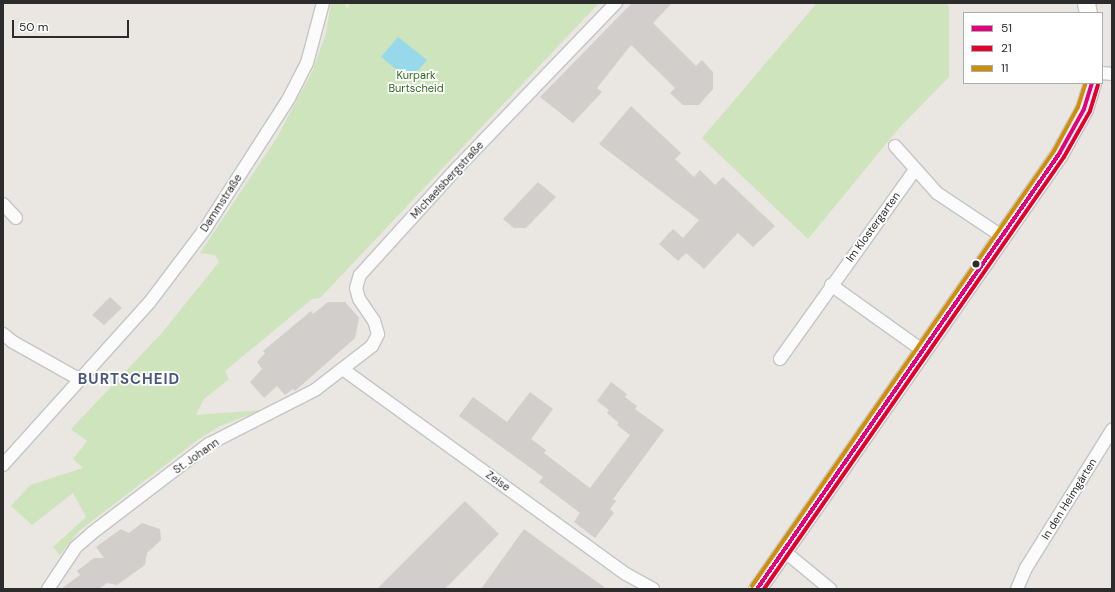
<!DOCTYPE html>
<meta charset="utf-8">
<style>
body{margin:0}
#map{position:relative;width:1115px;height:592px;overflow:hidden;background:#eae6e2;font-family:"DM Sans",sans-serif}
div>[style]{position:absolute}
.green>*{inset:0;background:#cee4bc}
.water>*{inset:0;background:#97d9ea}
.building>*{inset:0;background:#d1cecb}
.roads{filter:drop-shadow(1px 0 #c6c4c5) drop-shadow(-1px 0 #c6c4c5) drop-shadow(0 1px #c6c4c5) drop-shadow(0 -1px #c6c4c5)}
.minor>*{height:12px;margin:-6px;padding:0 6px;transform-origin:6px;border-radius:6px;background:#fcfbfb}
.secondary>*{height:17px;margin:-8.5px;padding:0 8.5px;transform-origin:8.5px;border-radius:8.5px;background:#fcfbfb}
.bus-1>*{height:4px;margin:-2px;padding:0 2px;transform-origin:2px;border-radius:2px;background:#e5007d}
.bus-2>*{height:4px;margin:-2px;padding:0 2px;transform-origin:2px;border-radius:2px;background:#e4002b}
.bus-3>*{height:4px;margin:-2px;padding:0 2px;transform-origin:2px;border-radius:2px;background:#ce8e09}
.dots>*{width:11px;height:11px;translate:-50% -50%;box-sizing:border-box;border:2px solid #fff;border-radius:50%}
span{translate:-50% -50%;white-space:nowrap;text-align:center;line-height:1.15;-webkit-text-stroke:3.5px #fff;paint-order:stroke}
.park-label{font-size:11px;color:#2f691b}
.street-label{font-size:11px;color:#2c2c2c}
.district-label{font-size:15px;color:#4c577d;font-weight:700;letter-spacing:1px}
.frame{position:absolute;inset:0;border:4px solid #2c2c2c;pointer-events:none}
.legend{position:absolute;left:963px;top:12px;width:140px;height:72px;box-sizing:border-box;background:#fff;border:1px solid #ababab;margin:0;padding:5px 7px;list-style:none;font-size:12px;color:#2c2c2c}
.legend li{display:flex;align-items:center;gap:8px;height:20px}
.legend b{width:20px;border:1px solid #ababab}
.scale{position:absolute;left:12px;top:20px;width:117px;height:18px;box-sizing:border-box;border:2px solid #2c2c2c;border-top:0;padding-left:5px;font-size:12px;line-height:14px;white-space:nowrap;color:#2c2c2c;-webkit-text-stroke:3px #fff;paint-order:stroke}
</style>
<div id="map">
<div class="green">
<div style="clip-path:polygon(331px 3px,344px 3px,348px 9px,349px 3px,599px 3px,320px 298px,312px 299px,225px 371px,229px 379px,204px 399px,196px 415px,262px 410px,220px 426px,199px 439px,79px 531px,60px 555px,53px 547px,86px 517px,73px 493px,32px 525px,11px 506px,30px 485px,83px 468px,73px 459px,87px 441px,71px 429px,161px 334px,219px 262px,215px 255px,200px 253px,276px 139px,312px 72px,326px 33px)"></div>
<div style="clip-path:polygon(817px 3px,947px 3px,949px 8px,949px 77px,899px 128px,808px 239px,702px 138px)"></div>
</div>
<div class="water">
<div style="clip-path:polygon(398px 37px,427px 60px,410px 80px,381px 57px)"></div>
</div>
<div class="building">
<div style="clip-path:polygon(632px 3px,672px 3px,653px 23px,696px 66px,702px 60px,713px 72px,713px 89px,699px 105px,683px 105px,670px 93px,675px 88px,631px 45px,597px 88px,602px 92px,573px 123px,540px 97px)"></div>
<div style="clip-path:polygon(631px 106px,681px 153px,675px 159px,694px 177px,700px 170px,715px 185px,723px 177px,775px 226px,753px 247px,738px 233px,704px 269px,686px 253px,678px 261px,659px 244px,673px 229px,683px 238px,699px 220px,599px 144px)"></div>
<div style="clip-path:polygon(538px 182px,556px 197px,526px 228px,514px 228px,503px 219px)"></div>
<div style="clip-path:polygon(110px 297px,122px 308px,104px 325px,92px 315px)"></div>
<div style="clip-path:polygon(328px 302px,345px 302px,359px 318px,355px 338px,295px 391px,293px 389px,285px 395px,277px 386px,264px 398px,250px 382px,262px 369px,257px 362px,265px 353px,263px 351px,311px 311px,313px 314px)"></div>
<div style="clip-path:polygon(611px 382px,627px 394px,625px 397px,637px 406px,635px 409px,664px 430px,613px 499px,616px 501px,610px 509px,614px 513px,595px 538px,574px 522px,580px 513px,539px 482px,543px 477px,459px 416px,473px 397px,507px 422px,530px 392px,553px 409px,531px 439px,546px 450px,544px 453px,590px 488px,630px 435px,617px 425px,619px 423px,607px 413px,609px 410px,597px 401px)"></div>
<div style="clip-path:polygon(465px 501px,499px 534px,445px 589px,377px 589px)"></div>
<div style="clip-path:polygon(142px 523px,160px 529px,161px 540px,147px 553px,145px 565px,117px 585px,107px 583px,99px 589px,61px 589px,80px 575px,77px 571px,94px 558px,104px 558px,96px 547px,121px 529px,129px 533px)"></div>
<div style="clip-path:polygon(524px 529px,569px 562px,607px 589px,481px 589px)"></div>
</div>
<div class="roads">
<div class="minor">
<div style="left:1102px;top:73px;width:10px;rotate:6deg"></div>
<div style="left:895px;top:146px;width:63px;rotate:48.2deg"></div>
<div style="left:937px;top:193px;width:79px;rotate:33.7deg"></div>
<div style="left:3px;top:204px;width:19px;rotate:47deg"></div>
<div style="left:831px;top:285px;width:112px;rotate:35.5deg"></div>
<div style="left:3px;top:334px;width:13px;rotate:39deg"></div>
<div style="left:13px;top:342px;width:76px;rotate:29.3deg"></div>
<div style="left:780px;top:359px;width:232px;rotate:-54.5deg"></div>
<div style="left:344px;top:370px;width:348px;rotate:35.9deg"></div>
<div style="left:626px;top:574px;width:31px;rotate:29deg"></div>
<div style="left:3px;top:465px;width:218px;rotate:-48deg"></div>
<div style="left:149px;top:303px;width:93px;rotate:-52.9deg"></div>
<div style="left:205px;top:229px;width:156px;rotate:-57.3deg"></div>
<div style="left:289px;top:98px;width:39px;rotate:-63deg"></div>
<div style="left:307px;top:63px;width:62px;rotate:-75.1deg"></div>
<div style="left:784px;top:551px;width:60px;rotate:39.6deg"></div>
<div style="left:48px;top:589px;width:50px;rotate:-56.3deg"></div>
<div style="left:76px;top:547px;width:21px;rotate:-41deg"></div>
<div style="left:92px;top:533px;width:147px;rotate:-37.3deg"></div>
<div style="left:209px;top:444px;width:119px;rotate:-27deg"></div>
<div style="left:315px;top:390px;width:72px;rotate:-37.7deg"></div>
<div style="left:372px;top:346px;width:13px;rotate:-63deg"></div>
<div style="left:378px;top:334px;width:14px;rotate:-107deg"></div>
<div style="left:374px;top:321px;width:27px;rotate:-124deg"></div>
<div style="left:359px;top:299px;width:11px;rotate:-105deg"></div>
<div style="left:356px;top:288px;width:14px;rotate:-73deg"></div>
<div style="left:360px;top:275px;width:146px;rotate:-47.8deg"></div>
<div style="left:458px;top:167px;width:228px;rotate:-46.1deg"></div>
<div style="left:1017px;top:589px;width:23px;rotate:-67deg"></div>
<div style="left:1026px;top:568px;width:163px;rotate:-58.1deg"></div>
</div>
<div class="secondary">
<div style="left:1086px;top:3px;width:10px;rotate:79deg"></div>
<div style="left:757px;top:589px;width:530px;rotate:-55.23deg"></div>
<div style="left:1059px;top:154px;width:51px;rotate:-60.9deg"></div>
<div style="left:1084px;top:109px;width:27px;rotate:-73deg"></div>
</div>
</div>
<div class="bus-1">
<div style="left:757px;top:589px;width:530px;rotate:-55.23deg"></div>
<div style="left:1059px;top:154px;width:51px;rotate:-60.9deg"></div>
<div style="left:1084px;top:109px;width:27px;rotate:-73deg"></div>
</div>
<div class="bus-2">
<div style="left:764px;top:589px;width:526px;rotate:-55.22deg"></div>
<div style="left:1064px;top:157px;width:53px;rotate:-60.5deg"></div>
<div style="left:1090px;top:111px;width:27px;rotate:-73deg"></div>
</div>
<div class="bus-3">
<div style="left:752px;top:586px;width:530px;rotate:-55.23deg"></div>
<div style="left:1054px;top:151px;width:50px;rotate:-61.4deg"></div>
<div style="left:1078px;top:107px;width:25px;rotate:-72deg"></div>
</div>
<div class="dots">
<div style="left:976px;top:264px;background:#2c2c2c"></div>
</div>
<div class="park-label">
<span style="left:416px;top:82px">Kurpark<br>Burtscheid</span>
</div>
<div class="street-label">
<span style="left:447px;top:180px;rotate:-47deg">Michaelsbergstraße</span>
<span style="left:221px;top:203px;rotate:-57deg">Dammstraße</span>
<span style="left:873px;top:227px;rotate:-54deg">Im Klostergarten</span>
<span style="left:196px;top:456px;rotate:-35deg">St. Johann</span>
<span style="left:498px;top:481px;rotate:35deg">Zeise</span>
<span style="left:1069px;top:499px;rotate:-58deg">In den Heimgärten</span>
</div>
<div class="district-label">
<span style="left:129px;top:380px">BURTSCHEID</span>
</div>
<div class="frame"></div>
<ul class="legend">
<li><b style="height:5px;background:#e5007d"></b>51</li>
<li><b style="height:5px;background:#e4002b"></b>21</li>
<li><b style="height:5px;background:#ce8e09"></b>11</li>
</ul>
<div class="scale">50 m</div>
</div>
